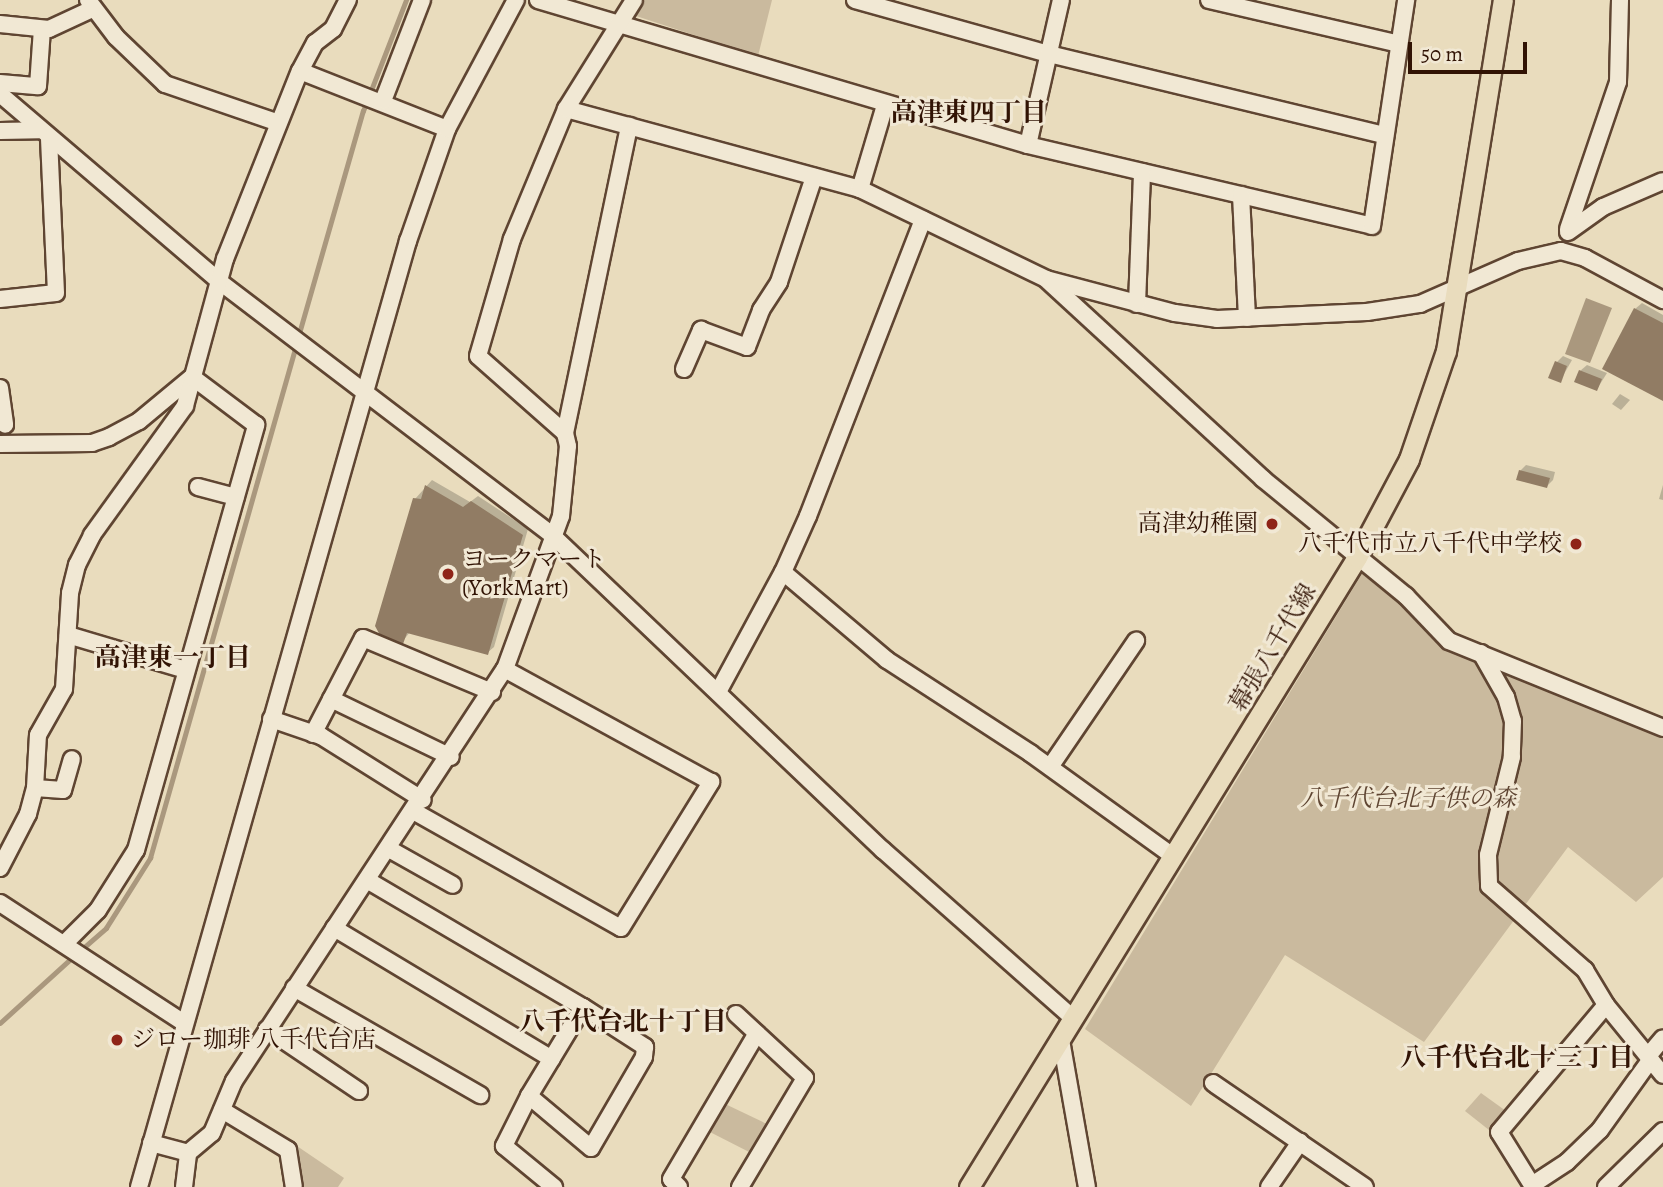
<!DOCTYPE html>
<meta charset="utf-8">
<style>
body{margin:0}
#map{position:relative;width:1663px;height:1187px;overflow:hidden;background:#e9dcbd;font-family:Alegreya,"Noto Serif JP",serif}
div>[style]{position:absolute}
.green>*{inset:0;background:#caba9e}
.water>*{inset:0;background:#aa987e}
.shadow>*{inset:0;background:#0003}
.stream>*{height:4.5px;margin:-2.25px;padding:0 2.25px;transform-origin:2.25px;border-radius:2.25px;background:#aa987e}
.building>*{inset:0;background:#917c64}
.roads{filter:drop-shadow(2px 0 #5f4532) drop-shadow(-2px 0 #5f4532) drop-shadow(0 2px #5f4532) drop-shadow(0 -2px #5f4532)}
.minor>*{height:16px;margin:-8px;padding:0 8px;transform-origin:8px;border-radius:8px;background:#f1e8d4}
.major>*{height:19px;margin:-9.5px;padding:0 9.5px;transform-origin:9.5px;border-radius:9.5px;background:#e9dcbd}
.dots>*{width:19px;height:19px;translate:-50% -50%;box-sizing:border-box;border:4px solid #f1e8d4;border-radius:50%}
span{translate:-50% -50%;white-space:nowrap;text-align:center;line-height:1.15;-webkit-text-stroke:6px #f1e8d4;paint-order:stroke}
.poi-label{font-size:24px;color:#311304}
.right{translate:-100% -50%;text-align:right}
.left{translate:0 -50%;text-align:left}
.street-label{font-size:24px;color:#311304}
.park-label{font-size:24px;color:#5f4532;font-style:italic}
.neighbourhood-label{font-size:26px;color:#311304;font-weight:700}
.scale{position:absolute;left:1408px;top:42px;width:119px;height:32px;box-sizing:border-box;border:4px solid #311304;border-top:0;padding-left:9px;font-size:21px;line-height:24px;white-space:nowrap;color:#311304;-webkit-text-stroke:5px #f1e8d4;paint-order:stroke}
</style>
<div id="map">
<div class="green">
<div style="clip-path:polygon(643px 0,772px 0,758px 56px,633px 15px)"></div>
<div style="clip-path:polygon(1365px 569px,1447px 646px,1663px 734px,1663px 877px,1636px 902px,1568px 847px,1424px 1042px,1285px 955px,1191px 1106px,1085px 1029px)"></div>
<div style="clip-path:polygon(1481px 1093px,1506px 1111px,1489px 1130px,1465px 1111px)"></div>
<div style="clip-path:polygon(721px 1102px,769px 1125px,755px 1155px,706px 1130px)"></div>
<div style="clip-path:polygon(294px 1144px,344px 1178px,338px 1187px,300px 1187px)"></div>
</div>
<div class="water">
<div style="clip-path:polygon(1586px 298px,1612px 308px,1590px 363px,1565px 354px)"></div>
</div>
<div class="shadow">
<div style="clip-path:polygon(1642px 303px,1663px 315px,1663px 398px,1635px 309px)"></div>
<div style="clip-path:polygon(1563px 356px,1572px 360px,1560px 381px,1557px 362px)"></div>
<div style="clip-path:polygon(1587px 365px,1607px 373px,1597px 389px,1580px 371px)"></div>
<div style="clip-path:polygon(1620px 394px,1630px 400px,1621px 410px,1612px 404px)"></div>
<div style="clip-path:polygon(1526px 465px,1555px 472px,1553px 480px,1547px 486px,1520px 471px)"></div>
<div style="clip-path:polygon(432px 480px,470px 502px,478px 496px,528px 529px,494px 647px,487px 653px,410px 632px,402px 642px,415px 499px)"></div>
<div style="clip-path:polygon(1663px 485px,1663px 500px,1659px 499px)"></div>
</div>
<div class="stream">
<div style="left:298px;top:337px;width:235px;rotate:-74deg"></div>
<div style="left:363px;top:111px;width:119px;rotate:-68.8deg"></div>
<div style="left:81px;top:950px;width:33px;rotate:-41deg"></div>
<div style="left:106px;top:928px;width:83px;rotate:-57.8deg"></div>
<div style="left:150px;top:858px;width:533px;rotate:-74.11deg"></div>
<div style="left:0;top:1023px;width:100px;rotate:-42.2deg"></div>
</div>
<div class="building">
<div style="clip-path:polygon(1634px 308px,1663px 323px,1663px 401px,1602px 369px)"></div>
<div style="clip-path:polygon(1555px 361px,1567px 366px,1561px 383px,1548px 378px)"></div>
<div style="clip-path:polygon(1579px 370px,1602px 379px,1597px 391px,1574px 382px)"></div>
<div style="clip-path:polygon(1519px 470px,1550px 478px,1547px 488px,1516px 480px)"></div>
<div style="clip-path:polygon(425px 485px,463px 507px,471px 501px,523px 535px,488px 655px,407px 633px,403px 644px,381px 637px,375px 626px,413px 498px,421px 499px)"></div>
</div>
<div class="roads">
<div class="minor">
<div style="left:88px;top:0;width:46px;rotate:52.9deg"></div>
<div style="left:116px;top:37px;width:68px;rotate:43.8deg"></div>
<div style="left:165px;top:84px;width:120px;rotate:18.9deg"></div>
<div style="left:538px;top:0;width:511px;rotate:16.48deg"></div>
<div style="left:1028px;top:145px;width:353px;rotate:13.2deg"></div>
<div style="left:1372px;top:226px;width:229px;rotate:-81.4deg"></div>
<div style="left:855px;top:0;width:201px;rotate:15.6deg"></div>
<div style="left:1049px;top:54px;width:346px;rotate:13.6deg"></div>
<div style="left:1209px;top:0;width:195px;rotate:13deg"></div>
<div style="left:0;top:24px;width:49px;rotate:5.8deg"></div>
<div style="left:49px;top:29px;width:47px;rotate:-24.9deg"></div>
<div style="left:300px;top:71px;width:158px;rotate:21.5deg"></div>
<div style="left:0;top:83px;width:38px;rotate:5deg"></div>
<div style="left:38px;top:86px;width:57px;rotate:-86deg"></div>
<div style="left:0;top:94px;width:289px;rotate:40.5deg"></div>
<div style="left:220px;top:282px;width:419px;rotate:37.3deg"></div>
<div style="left:553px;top:536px;width:456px;rotate:43.6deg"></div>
<div style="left:883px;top:850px;width:255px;rotate:41.5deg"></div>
<div style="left:383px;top:101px;width:108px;rotate:-68.9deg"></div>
<div style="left:566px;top:109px;width:305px;rotate:15.2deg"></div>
<div style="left:860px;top:189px;width:207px;rotate:25.8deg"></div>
<div style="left:1046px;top:279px;width:133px;rotate:14.8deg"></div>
<div style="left:1175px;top:313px;width:42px;rotate:8.1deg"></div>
<div style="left:1217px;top:319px;width:150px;rotate:-2.7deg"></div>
<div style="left:1367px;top:312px;width:54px;rotate:-8.6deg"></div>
<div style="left:1420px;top:304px;width:107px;rotate:-23.7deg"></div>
<div style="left:1518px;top:261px;width:44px;rotate:-13.1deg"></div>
<div style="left:1561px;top:251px;width:25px;rotate:16deg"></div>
<div style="left:1585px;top:258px;width:89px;rotate:28.3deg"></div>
<div style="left:0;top:131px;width:39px;rotate:-1deg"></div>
<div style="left:1028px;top:145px;width:149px;rotate:-77.2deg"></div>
<div style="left:860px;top:189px;width:88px;rotate:-73.4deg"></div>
<div style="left:1241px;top:195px;width:123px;rotate:87.2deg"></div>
<div style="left:1568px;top:229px;width:155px;rotate:-71.2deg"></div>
<div style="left:1618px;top:82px;width:82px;rotate:-88.6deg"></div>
<div style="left:1568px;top:232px;width:43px;rotate:-35.5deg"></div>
<div style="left:1603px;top:207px;width:65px;rotate:-23.4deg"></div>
<div style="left:1048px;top:281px;width:292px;rotate:42.6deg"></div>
<div style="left:1263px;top:479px;width:185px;rotate:39.3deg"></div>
<div style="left:1406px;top:596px;width:62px;rotate:46.3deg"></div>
<div style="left:1449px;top:641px;width:231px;rotate:22.1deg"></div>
<div style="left:0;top:299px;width:56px;rotate:-6.1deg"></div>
<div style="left:56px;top:293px;width:154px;rotate:-92.6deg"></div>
<div style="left:1137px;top:304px;width:132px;rotate:-87.8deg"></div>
<div style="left:684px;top:369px;width:43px;rotate:-66.4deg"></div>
<div style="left:701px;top:330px;width:49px;rotate:20.3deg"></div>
<div style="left:747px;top:347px;width:40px;rotate:-69deg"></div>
<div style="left:761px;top:310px;width:33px;rotate:-57deg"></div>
<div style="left:779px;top:282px;width:111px;rotate:-71.6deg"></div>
<div style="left:0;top:388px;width:37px;rotate:82deg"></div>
<div style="left:565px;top:433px;width:116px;rotate:-138.5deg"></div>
<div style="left:478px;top:356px;width:122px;rotate:-73.8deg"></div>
<div style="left:512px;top:239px;width:141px;rotate:-67.4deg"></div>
<div style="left:566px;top:109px;width:128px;rotate:-58deg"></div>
<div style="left:0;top:444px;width:92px;rotate:-0.6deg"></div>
<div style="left:92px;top:443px;width:18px;rotate:-19deg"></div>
<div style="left:109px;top:437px;width:34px;rotate:-28deg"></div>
<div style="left:139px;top:421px;width:69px;rotate:-39.7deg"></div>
<div style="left:198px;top:487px;width:39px;rotate:15deg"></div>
<div style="left:783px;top:572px;width:136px;rotate:40.2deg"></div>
<div style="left:887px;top:660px;width:171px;rotate:33deg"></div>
<div style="left:1030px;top:753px;width:178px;rotate:35.8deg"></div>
<div style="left:68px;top:635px;width:123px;rotate:16.5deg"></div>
<div style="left:1481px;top:653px;width:51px;rotate:60.4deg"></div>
<div style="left:1506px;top:697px;width:25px;rotate:74deg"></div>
<div style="left:1513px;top:721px;width:36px;rotate:92deg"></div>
<div style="left:1512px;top:757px;width:101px;rotate:103.8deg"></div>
<div style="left:1488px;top:855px;width:31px;rotate:88deg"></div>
<div style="left:1489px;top:886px;width:128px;rotate:41.2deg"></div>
<div style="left:1585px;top:970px;width:41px;rotate:59deg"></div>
<div style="left:1606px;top:1005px;width:90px;rotate:50.8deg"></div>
<div style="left:718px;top:692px;width:136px;rotate:-61.6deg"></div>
<div style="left:783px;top:572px;width:61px;rotate:-65.9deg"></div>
<div style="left:808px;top:516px;width:318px;rotate:-68.8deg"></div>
<div style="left:331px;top:699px;width:133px;rotate:25.8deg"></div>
<div style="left:271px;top:719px;width:53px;rotate:18.8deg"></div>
<div style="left:321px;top:736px;width:120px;rotate:32.1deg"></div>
<div style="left:313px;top:734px;width:108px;rotate:-62.5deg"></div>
<div style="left:363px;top:638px;width:140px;rotate:22.7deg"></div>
<div style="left:1050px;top:767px;width:153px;rotate:-55.7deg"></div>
<div style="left:35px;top:788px;width:28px;rotate:4deg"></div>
<div style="left:63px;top:790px;width:32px;rotate:-74deg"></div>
<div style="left:415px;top:812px;width:236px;rotate:29.4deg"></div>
<div style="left:621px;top:928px;width:172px;rotate:-58.3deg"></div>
<div style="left:711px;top:782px;width:235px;rotate:-151.3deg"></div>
<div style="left:389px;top:849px;width:73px;rotate:29.4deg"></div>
<div style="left:0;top:868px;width:61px;rotate:-62.6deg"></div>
<div style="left:28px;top:814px;width:27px;rotate:-75deg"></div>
<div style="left:35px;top:788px;width:53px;rotate:-86.8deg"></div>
<div style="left:38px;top:735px;width:53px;rotate:-60.5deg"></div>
<div style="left:64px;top:689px;width:96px;rotate:-86.4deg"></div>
<div style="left:70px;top:593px;width:29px;rotate:-76deg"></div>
<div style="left:77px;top:565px;width:34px;rotate:-63deg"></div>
<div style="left:92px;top:535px;width:159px;rotate:-54.2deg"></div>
<div style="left:185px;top:406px;width:152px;rotate:-74.8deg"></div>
<div style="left:225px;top:259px;width:202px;rotate:-68.3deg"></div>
<div style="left:300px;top:71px;width:32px;rotate:-62deg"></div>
<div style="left:315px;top:43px;width:23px;rotate:-38deg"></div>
<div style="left:333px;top:29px;width:33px;rotate:-63deg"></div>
<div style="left:367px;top:880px;width:251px;rotate:30.5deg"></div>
<div style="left:583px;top:1007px;width:74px;rotate:32.8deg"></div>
<div style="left:645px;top:1047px;width:10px;rotate:96deg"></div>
<div style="left:644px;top:1057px;width:105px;rotate:120.2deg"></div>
<div style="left:591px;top:1148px;width:81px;rotate:-140deg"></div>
<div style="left:529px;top:1096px;width:104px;rotate:-58.8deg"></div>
<div style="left:0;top:903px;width:220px;rotate:33.1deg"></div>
<div style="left:334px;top:928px;width:254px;rotate:31deg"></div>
<div style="left:64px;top:944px;width:48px;rotate:-45deg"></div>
<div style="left:98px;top:910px;width:71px;rotate:-57.7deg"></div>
<div style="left:136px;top:850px;width:442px;rotate:-74.2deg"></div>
<div style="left:256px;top:425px;width:80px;rotate:-143.1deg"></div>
<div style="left:294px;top:988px;width:215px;rotate:29.9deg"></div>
<div style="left:1606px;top:1005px;width:166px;rotate:130.1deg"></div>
<div style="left:1499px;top:1132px;width:62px;rotate:58.1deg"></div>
<div style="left:1532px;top:1185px;width:42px;rotate:-33.3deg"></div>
<div style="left:1567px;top:1162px;width:46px;rotate:-44.1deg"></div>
<div style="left:1600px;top:1130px;width:87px;rotate:-54.3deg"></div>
<div style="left:736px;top:1014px;width:94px;rotate:42.8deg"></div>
<div style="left:805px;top:1078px;width:127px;rotate:120.8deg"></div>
<div style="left:267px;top:1029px;width:111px;rotate:34deg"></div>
<div style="left:1061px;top:1040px;width:149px;rotate:80deg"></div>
<div style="left:1648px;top:1056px;width:23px;rotate:-50deg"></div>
<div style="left:1213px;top:1083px;width:184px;rotate:34.4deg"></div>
<div style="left:529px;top:1096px;width:56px;rotate:116.6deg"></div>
<div style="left:504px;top:1146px;width:65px;rotate:39.4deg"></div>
<div style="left:222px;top:1110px;width:77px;rotate:31.2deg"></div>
<div style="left:288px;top:1150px;width:37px;rotate:81deg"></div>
<div style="left:151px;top:1143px;width:38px;rotate:15deg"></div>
<div style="left:188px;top:1153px;width:31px;rotate:-40deg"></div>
<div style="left:212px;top:1133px;width:56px;rotate:-67.1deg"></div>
<div style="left:234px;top:1081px;width:493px;rotate:-56.7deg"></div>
<div style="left:505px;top:669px;width:163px;rotate:-69.9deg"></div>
<div style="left:561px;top:516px;width:70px;rotate:-84.3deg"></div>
<div style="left:568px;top:446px;width:13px;rotate:-103deg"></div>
<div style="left:565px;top:433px;width:314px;rotate:-78.2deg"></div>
<div style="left:139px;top:1187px;width:984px;rotate:-74.13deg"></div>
<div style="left:408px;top:241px;width:119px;rotate:-70.8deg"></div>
<div style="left:447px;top:129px;width:146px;rotate:-61.9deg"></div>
<div style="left:184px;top:1187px;width:34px;rotate:-83deg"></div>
<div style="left:679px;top:1187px;width:11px;rotate:-135deg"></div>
<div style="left:671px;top:1179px;width:169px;rotate:-59.5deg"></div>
<div style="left:1269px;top:1187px;width:55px;rotate:-55.4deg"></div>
<div style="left:1606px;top:1187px;width:80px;rotate:-44.5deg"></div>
</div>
<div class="major">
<div style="left:969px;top:1187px;width:740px;rotate:-58.37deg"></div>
<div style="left:1357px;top:557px;width:111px;rotate:-62deg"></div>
<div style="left:1409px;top:459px;width:114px;rotate:-71.1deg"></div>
<div style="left:1446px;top:351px;width:356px;rotate:-80.8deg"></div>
</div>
</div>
<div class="dots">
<div style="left:1272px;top:524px;background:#8f2418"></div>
<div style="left:1576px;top:544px;background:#8f2418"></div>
<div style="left:448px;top:574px;background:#8f2418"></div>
<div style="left:117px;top:1040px;background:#8f2418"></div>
</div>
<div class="poi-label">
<span class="right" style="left:1258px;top:524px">高津幼稚園</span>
<span class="right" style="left:1562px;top:544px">八千代市立八千代中学校</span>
<span class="left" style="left:462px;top:574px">ヨークマート<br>(YorkMart)</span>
<span class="left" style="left:131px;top:1040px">ジロー珈琲 八千代台店</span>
</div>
<div class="street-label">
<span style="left:1273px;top:648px;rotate:-59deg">幕張八千代線</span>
</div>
<div class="park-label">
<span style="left:1408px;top:799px">八千代台北子供の森</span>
</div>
<div class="neighbourhood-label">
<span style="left:969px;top:113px">高津東四丁目</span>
<span style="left:173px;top:658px">高津東一丁目</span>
<span style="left:623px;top:1022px">八千代台北十丁目</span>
<span style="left:1517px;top:1058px">八千代台北十三丁目</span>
</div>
<div class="scale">50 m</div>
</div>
